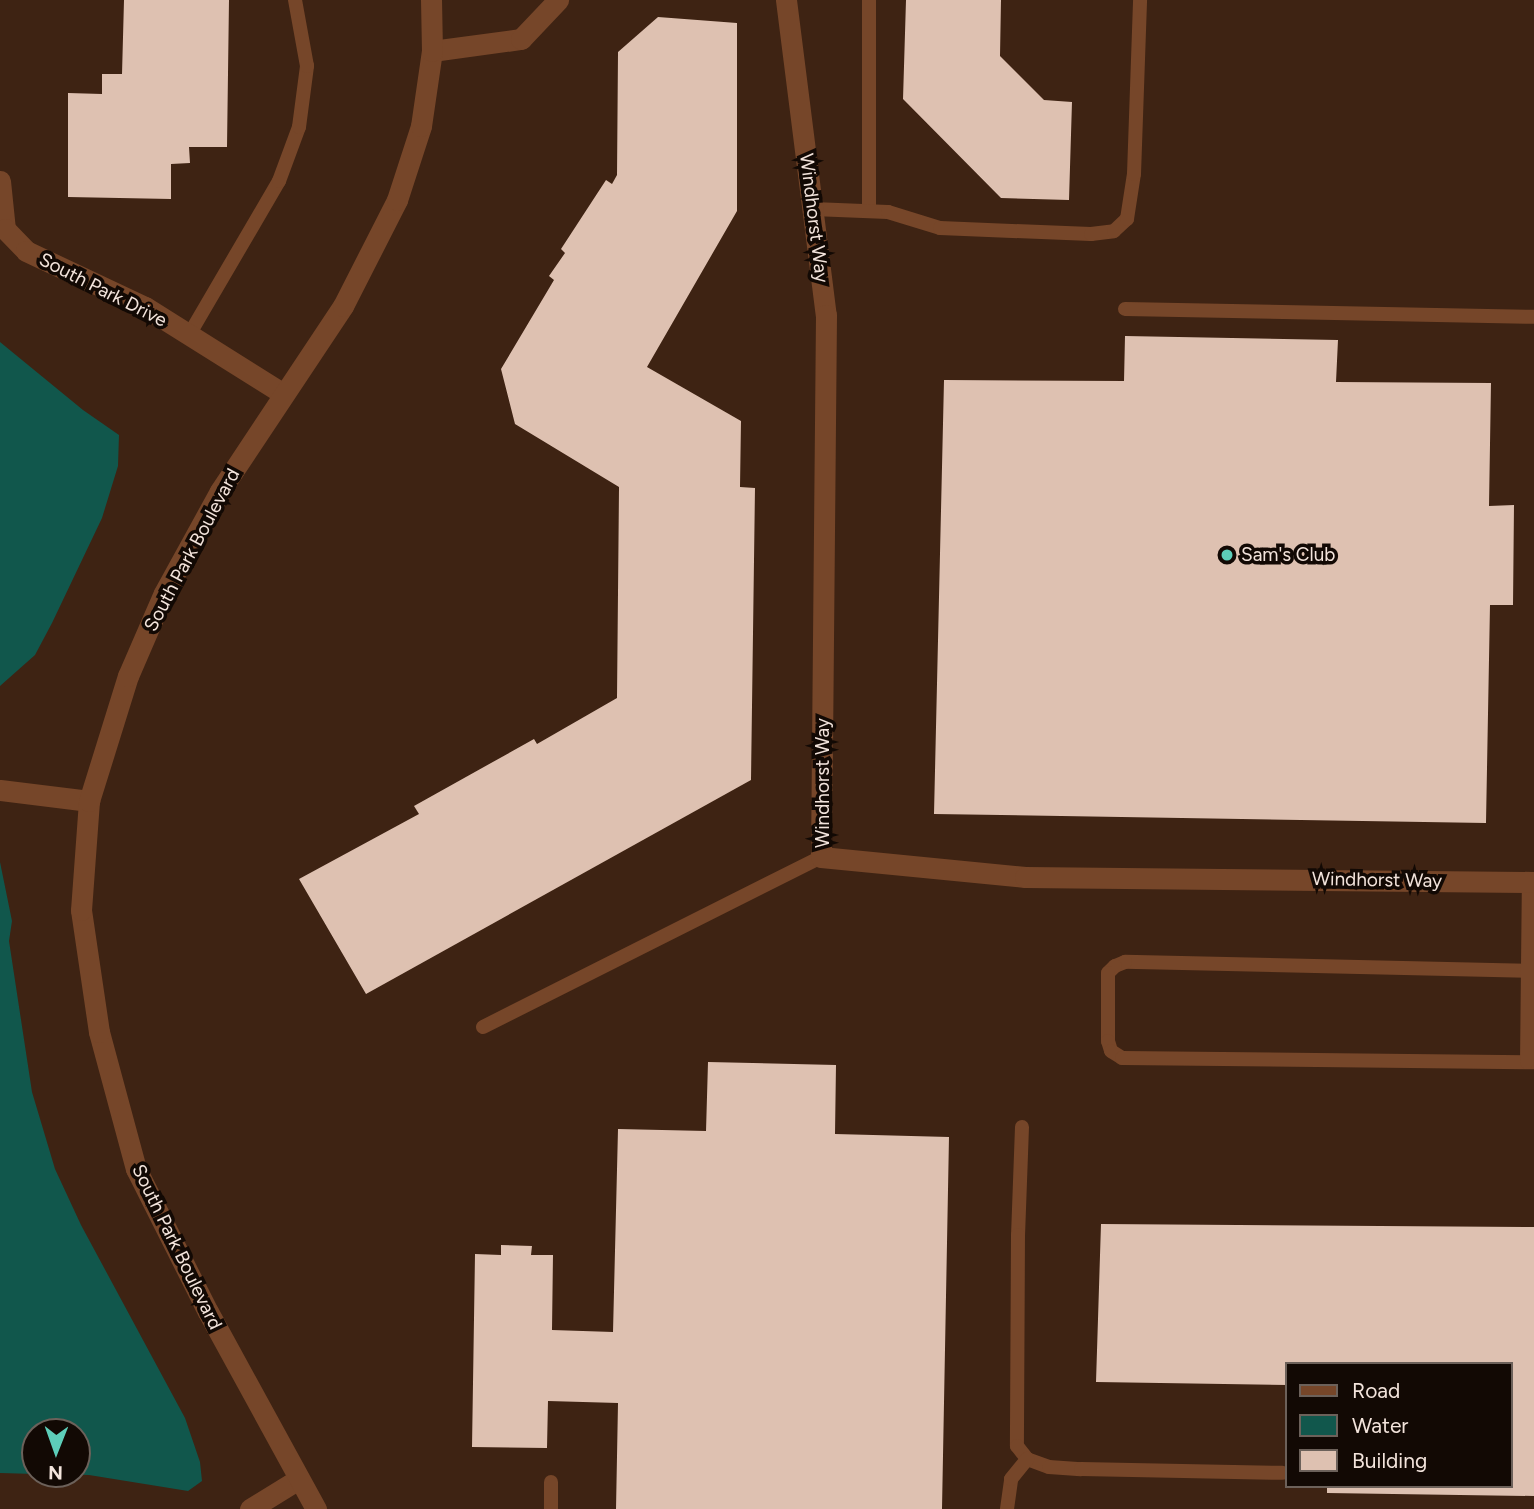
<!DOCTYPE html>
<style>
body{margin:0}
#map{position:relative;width:1534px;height:1509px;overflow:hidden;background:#311c0f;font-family:Figtree,sans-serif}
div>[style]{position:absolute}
.built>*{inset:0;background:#3e2313}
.water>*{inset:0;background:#11574c}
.building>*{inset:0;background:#dec1b1}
.service>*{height:14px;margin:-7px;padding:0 7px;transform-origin:7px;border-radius:7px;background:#764629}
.minor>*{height:21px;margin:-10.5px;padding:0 10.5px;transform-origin:10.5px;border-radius:10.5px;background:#764629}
.dots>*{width:19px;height:19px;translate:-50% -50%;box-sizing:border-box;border:4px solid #120904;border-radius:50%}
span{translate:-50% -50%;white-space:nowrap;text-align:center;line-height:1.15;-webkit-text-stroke:7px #120904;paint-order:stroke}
.street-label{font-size:19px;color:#f3e4dc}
.poi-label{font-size:19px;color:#f3e4dc}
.left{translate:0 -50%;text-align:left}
.legend{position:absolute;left:1285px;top:1362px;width:228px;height:126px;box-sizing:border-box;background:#120904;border:2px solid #6c615a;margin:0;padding:9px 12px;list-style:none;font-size:21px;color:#f3e4dc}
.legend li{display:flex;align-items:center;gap:14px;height:35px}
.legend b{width:35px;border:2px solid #6c615a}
.north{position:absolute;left:21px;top:1418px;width:70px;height:70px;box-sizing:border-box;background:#120904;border:2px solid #6c615a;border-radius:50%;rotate:181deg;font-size:19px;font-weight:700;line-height:28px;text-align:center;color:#f3e4dc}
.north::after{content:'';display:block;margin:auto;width:24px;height:32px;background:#5dceb9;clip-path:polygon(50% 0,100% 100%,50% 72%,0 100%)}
</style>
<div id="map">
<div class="built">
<div style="clip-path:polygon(evenodd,0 0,1534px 0,1534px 1509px,0 1509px,0 0,1287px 1364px,1511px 1364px,1511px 1486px,1287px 1486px,1287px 1364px,0 0,35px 1432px,77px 1432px,77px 1474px,35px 1474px,35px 1432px)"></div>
</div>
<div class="water">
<div style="clip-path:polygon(0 342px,83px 410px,119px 435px,118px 466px,102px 518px,52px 623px,35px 655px,0 686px)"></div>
<div style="clip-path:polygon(0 862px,12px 921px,9px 941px,32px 1092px,55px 1169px,81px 1225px,185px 1418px,200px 1462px,202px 1481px,188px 1491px,89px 1475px,50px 1474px,77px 1474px,77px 1432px,35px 1432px,35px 1474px,0 1473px)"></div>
</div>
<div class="building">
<div style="clip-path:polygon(124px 0,229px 0,227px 147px,189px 147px,190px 163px,171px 164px,171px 199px,68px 197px,68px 93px,102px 94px,102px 74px,122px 74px)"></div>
<div style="clip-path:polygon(906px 0,1001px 0,1000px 56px,1044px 100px,1072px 102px,1069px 200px,1001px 198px,903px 99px)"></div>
<div style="clip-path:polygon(658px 17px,737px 23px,737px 211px,647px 367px,741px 421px,740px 487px,755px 488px,751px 780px,366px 994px,299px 879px,419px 814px,414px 806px,534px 739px,537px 744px,617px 698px,619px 487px,515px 424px,501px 369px,554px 280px,549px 276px,565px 253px,561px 249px,606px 180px,612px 184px,617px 175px,618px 52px)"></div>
<div style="clip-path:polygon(1125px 336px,1338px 340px,1336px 382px,1491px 383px,1489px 506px,1514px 505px,1513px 605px,1490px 605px,1486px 823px,934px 814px,944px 380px,1124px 381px)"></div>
<div style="clip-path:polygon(708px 1062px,836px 1065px,835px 1134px,949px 1137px,942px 1509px,616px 1509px,618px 1403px,548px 1401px,547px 1448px,472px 1447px,475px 1254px,501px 1255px,501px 1245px,532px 1246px,531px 1255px,553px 1255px,552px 1330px,613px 1332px,618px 1129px,706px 1131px)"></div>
<div style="clip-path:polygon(1101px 1224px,1534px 1227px,1534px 1496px,1327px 1493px,1327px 1486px,1511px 1486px,1511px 1364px,1287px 1364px,1287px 1385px,1096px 1382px)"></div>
</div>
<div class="service">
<div style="left:869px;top:0;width:211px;rotate:90deg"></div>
<div style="left:813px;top:209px;width:75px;rotate:2.3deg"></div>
<div style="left:888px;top:212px;width:54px;rotate:17.1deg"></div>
<div style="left:940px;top:228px;width:151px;rotate:2.3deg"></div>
<div style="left:1091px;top:234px;width:23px;rotate:-7deg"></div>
<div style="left:1114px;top:231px;width:18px;rotate:-43deg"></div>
<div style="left:1127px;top:219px;width:46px;rotate:-81.2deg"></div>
<div style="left:1134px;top:174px;width:174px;rotate:-88deg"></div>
<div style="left:1125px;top:309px;width:409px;rotate:1.1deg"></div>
<div style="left:189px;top:335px;width:178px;rotate:-59.7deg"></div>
<div style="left:279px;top:181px;width:58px;rotate:-69.7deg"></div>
<div style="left:299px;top:127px;width:62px;rotate:-82.5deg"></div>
<div style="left:307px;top:66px;width:67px;rotate:-100.3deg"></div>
<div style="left:1534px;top:971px;width:409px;rotate:-178.7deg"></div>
<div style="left:1125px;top:962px;width:11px;rotate:158deg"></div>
<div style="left:1115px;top:966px;width:10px;rotate:135deg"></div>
<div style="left:1108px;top:973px;width:68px;rotate:90deg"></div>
<div style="left:1108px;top:1041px;width:10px;rotate:73deg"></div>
<div style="left:1111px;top:1051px;width:13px;rotate:32deg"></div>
<div style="left:1122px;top:1058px;width:412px;rotate:0.6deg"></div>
<div style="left:483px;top:1027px;width:378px;rotate:-26.7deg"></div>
<div style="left:1527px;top:1062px;width:180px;rotate:-89.4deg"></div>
<div style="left:1022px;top:1127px;width:108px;rotate:92.1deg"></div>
<div style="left:1018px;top:1235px;width:211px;rotate:90.3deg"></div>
<div style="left:1017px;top:1446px;width:16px;rotate:52deg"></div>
<div style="left:1027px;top:1459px;width:23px;rotate:20deg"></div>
<div style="left:1049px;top:1467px;width:32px;rotate:4deg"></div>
<div style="left:1081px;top:1469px;width:201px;rotate:1.1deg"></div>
<div style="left:551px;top:1509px;width:27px;rotate:-90deg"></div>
<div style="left:1007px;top:1509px;width:30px;rotate:-82deg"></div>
<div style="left:1011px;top:1479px;width:26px;rotate:-51deg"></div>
</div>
<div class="minor">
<div style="left:786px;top:0;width:318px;rotate:82.8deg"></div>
<div style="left:826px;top:315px;width:542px;rotate:90.53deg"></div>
<div style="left:821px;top:857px;width:205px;rotate:5.6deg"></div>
<div style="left:1025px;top:877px;width:509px;rotate:0.56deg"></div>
<div style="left:432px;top:51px;width:90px;rotate:-7.7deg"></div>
<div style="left:521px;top:39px;width:54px;rotate:-46.5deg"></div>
<div style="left:0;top:181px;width:48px;rotate:84.1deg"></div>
<div style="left:5px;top:229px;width:30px;rotate:46deg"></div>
<div style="left:26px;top:251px;width:132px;rotate:25.2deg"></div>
<div style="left:145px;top:307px;width:162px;rotate:32.1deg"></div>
<div style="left:0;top:790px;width:90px;rotate:7deg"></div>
<div style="left:250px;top:1509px;width:55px;rotate:-31.7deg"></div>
<div style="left:316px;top:1509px;width:225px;rotate:-118.7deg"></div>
<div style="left:208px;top:1312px;width:160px;rotate:-116.7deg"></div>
<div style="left:136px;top:1169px;width:142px;rotate:-105.1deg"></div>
<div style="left:99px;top:1032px;width:123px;rotate:-98.4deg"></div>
<div style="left:81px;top:910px;width:109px;rotate:-85.8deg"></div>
<div style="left:89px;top:801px;width:131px;rotate:-72.7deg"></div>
<div style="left:128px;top:676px;width:90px;rotate:-66.6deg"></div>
<div style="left:164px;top:593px;width:116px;rotate:-61.2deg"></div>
<div style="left:220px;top:491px;width:222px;rotate:-56.4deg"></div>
<div style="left:343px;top:306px;width:119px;rotate:-63deg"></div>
<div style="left:397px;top:200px;width:78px;rotate:-72deg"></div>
<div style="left:421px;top:126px;width:76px;rotate:-81.7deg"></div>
<div style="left:432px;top:51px;width:51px;rotate:-91.1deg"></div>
</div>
<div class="dots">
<div style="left:1227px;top:555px;background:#5dceb9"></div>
</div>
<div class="street-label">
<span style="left:814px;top:218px;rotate:83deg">Windhorst Way</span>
<span style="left:103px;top:290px;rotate:27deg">South Park Drive</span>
<span style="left:192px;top:550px;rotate:-62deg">South Park Boulevard</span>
<span style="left:823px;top:783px;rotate:-90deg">Windhorst Way</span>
<span style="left:1377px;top:880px;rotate:1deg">Windhorst Way</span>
<span style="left:177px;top:1247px;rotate:64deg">South Park Boulevard</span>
</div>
<div class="poi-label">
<span class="left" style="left:1241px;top:555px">Sam's Club</span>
</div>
<ul class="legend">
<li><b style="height:9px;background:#764629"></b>Road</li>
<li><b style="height:19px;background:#11574c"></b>Water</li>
<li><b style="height:19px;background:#dec1b1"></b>Building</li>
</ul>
<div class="north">N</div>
</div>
